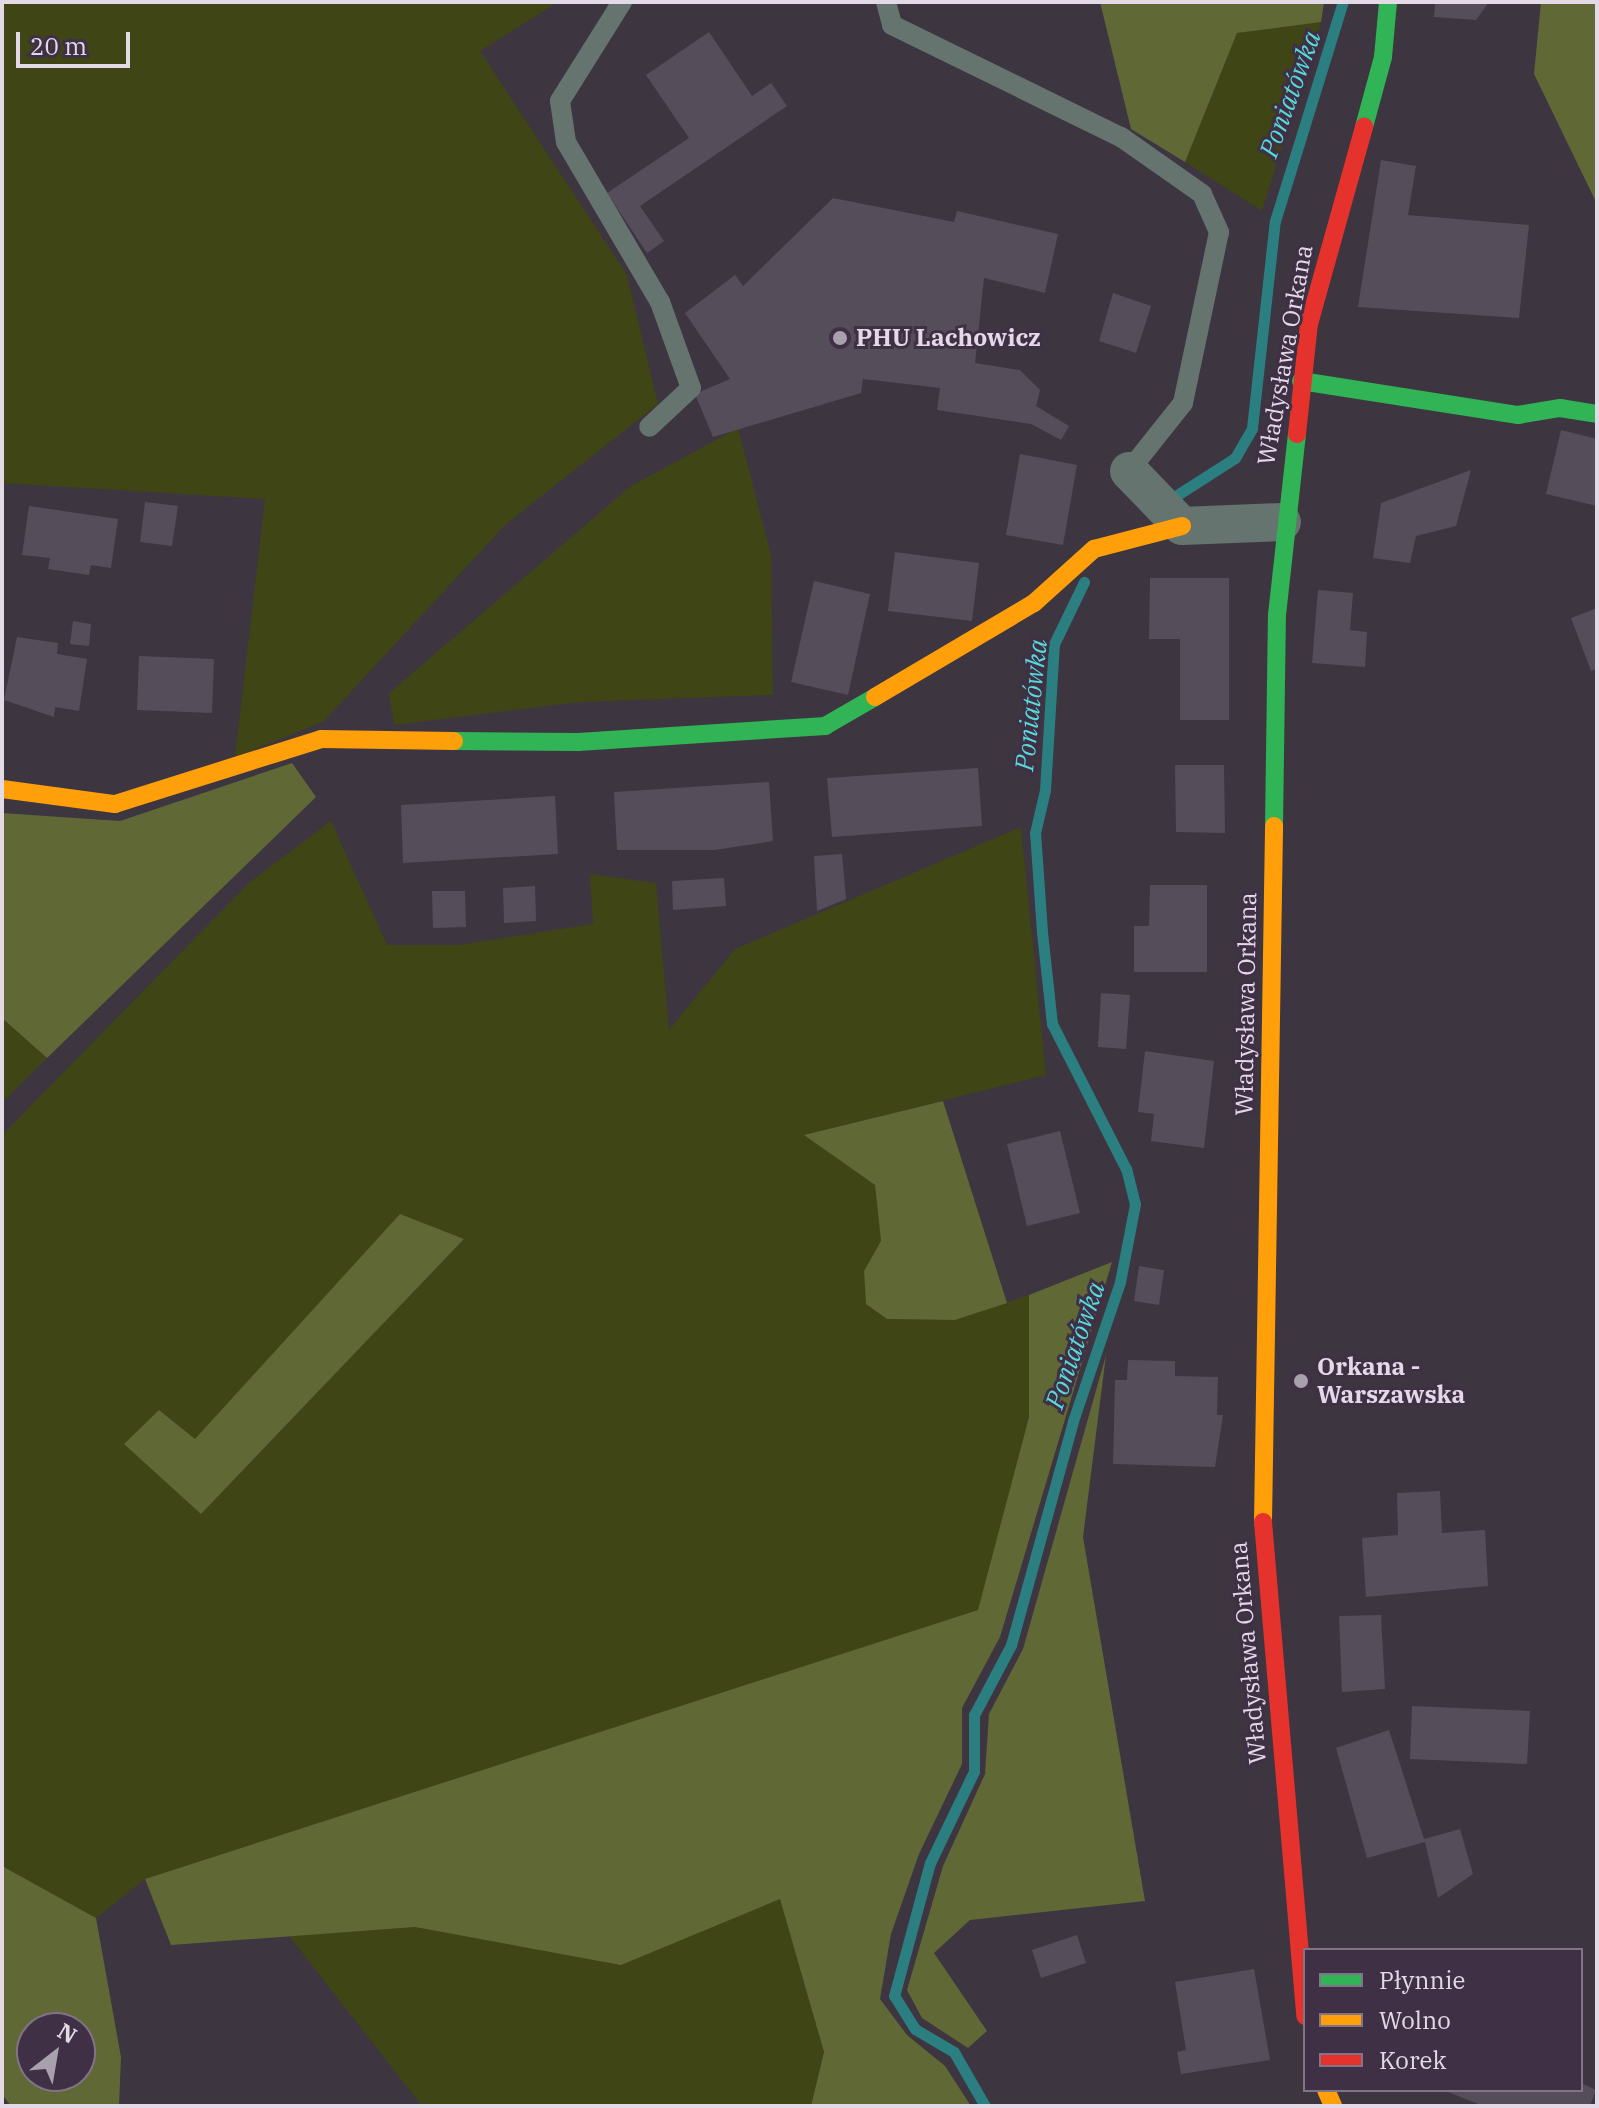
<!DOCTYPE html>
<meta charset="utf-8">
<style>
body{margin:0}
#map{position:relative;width:1599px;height:2108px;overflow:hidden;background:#3d3540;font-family:"IBM Plex Serif",serif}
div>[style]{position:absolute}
.green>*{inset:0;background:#3f4515}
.forest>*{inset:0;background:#606836}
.stream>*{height:11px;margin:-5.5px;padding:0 5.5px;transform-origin:5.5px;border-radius:5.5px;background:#2b7f81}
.building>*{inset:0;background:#564d5a}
.lane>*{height:20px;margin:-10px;padding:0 10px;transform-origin:10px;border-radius:10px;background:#65746f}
.street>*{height:38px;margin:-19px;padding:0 19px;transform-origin:19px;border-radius:19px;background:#65746f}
.fast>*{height:18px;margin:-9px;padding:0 9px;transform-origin:9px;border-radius:9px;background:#30b455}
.slow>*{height:18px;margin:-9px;padding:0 9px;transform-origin:9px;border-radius:9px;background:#ff9f0a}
.jam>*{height:18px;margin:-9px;padding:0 9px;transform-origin:9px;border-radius:9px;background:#e5322d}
.dots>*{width:22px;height:22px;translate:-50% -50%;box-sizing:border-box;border:4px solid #3f3045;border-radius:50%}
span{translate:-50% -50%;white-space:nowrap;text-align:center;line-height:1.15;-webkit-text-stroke:6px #3f3045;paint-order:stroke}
.poi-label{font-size:24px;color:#e3d9e7;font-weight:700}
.left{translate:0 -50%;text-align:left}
.street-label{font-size:24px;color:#e3d9e7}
.water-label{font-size:26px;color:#56dadb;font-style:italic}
.frame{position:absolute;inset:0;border:4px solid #e3d9e7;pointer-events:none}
.legend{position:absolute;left:1303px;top:1948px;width:280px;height:144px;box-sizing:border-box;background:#3f3045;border:2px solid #817486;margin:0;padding:10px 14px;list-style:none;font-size:24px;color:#e3d9e7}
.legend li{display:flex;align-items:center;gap:16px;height:40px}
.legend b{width:40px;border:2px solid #817486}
.north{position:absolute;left:16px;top:2012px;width:80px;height:80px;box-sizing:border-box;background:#3f3045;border:2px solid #817486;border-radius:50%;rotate:31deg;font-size:22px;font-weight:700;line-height:32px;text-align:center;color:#e3d9e7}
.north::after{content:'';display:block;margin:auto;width:28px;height:36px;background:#a9a0ad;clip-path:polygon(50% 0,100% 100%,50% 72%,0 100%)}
.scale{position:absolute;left:16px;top:32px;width:114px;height:36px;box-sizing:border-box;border:4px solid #e3d9e7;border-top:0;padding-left:10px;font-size:24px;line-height:28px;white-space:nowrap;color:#e3d9e7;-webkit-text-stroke:6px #3f3045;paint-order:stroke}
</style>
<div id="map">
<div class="green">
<div style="clip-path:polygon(2px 2px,558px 2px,480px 51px,627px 275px,658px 404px,505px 525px,323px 722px,235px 757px,265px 499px,2px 483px)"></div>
<div style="clip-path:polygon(1321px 22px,1262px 211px,1185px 162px,1237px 33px)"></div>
<div style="clip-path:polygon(738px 428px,771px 555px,773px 695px,579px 702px,394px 725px,389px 693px,631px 486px)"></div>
<div style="clip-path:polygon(evenodd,331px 821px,387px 945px,459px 945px,593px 924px,590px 874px,656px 883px,669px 1030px,735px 949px,1021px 827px,1046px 1075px,804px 1135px,875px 1185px,881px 1241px,864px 1271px,866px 1304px,887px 1319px,955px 1320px,1029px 1295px,1029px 1417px,979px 1610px,145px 1879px,96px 1918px,2px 1866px,2px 1135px,250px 882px,331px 821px,464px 1238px,464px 1239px,201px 1514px,159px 1410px,195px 1439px,464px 1238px)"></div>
<div style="clip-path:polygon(2px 1018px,47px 1058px,2px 1103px)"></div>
<div style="clip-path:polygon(780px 1899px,824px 2052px,811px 2106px,422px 2106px,289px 1936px,415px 1927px,621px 1964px)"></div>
</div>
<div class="forest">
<div style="clip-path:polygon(1100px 2px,1324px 2px,1321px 22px,1237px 33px,1185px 162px,1131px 129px)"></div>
<div style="clip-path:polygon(1541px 2px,1597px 2px,1597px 204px,1534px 74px)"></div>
<div style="clip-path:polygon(292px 763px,316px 797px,47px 1058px,2px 1018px,2px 813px,120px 821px)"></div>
<div style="clip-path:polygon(943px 1101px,1007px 1303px,955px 1320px,887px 1319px,866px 1304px,864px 1271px,881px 1241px,875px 1185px,804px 1135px)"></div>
<div style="clip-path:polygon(400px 1214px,464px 1239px,201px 1514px,124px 1444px,159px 1410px,195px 1439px)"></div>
<div style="clip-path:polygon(1112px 1262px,1000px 1637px,962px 1708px,962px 1764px,919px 1854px,891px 1934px,880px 1999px,907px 2035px,945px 2066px,971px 2106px,811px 2106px,824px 2052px,780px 1899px,621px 1965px,415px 1927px,171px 1945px,145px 1879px,978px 1610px,1029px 1417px,1029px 1295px)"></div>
<div style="clip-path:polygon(1106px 1355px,1083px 1537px,1145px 1901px,970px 1920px,934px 1953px,987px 2031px,968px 2048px,922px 2018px,907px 1990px,943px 1866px,985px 1774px,989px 1714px,1023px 1649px)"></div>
<div style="clip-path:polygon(evenodd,2px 1866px,96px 1918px,121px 2057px,119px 2106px,11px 2106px,2px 2094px,2px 1866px,80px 2028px,80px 2076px,32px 2076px,32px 2028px,80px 2028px)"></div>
</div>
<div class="stream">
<div style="left:1174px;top:497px;width:72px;rotate:-32.6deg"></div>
<div style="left:1235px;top:458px;width:34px;rotate:-60deg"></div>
<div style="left:1252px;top:428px;width:208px;rotate:-83.7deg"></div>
<div style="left:1275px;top:221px;width:229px;rotate:-72.8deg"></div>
<div style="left:985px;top:2106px;width:62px;rotate:-119.9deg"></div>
<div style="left:954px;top:2052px;width:45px;rotate:-149.5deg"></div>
<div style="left:915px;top:2029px;width:39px;rotate:-122deg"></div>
<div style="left:894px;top:1996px;width:138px;rotate:-74.9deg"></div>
<div style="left:930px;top:1863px;width:102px;rotate:-64.4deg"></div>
<div style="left:974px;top:1771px;width:56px;rotate:-90deg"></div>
<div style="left:974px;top:1715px;width:79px;rotate:-62.1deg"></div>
<div style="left:1011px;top:1645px;width:232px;rotate:-74.5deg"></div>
<div style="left:1073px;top:1421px;width:147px;rotate:-71.3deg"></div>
<div style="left:1120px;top:1282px;width:79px;rotate:-79.1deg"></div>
<div style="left:1135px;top:1204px;width:36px;rotate:-104deg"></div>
<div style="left:1126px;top:1169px;width:163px;rotate:-117deg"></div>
<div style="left:1052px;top:1024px;width:93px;rotate:-96.2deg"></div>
<div style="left:1042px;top:932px;width:99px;rotate:-94deg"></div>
<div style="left:1035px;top:833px;width:44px;rotate:-76.9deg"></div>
<div style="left:1045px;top:790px;width:146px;rotate:-86.5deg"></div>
<div style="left:1054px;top:644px;width:69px;rotate:-64.2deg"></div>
</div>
<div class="building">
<div style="clip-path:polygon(1435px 2px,1489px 2px,1476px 20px,1434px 17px)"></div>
<div style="clip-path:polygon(709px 32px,752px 96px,771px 83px,787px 106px,640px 206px,664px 241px,647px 253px,607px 193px,689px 138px,646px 75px)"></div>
<div style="clip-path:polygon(1381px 160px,1416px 166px,1408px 215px,1529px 225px,1519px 318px,1358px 307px)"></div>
<div style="clip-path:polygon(833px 198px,954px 222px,957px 211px,1058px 234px,1045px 293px,984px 278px,975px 363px,1020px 370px,1040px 390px,1036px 406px,1069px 426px,1061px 440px,1031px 424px,937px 410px,940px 388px,863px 379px,861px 393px,713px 437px,695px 394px,730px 379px,685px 313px,735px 275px,743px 286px)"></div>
<div style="clip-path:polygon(1113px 293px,1151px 306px,1136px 353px,1099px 341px)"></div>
<div style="clip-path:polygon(1561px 430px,1597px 439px,1597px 506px,1546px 494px)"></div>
<div style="clip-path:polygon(1020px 454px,1077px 465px,1063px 545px,1006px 535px)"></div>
<div style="clip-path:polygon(1471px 470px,1456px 526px,1416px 536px,1410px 563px,1373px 558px,1381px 503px)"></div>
<div style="clip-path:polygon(145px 502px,178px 506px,172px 546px,140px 542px)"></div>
<div style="clip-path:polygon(29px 506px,118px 519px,111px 568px,91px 565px,89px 575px,48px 569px,50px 558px,22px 555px)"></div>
<div style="clip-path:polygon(895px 552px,979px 563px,972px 621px,888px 611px)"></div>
<div style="clip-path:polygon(1150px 578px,1229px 578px,1229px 720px,1180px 720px,1180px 639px,1149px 639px)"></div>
<div style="clip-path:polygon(814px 581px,870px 594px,848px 695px,791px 682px)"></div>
<div style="clip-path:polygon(1318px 590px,1353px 593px,1350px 630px,1367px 632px,1365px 667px,1312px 663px)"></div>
<div style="clip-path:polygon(1597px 608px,1597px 669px,1591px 671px,1571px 618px)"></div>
<div style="clip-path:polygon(73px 621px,91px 624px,89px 646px,70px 644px)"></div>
<div style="clip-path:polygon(17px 637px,58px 643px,57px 654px,87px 659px,79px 711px,55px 707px,54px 717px,4px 700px)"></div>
<div style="clip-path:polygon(139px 656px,214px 659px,212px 713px,137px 710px)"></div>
<div style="clip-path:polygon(1175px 765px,1224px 765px,1225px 833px,1176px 832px)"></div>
<div style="clip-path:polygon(978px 768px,982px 826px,832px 837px,827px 778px)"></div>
<div style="clip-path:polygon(769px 782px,773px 841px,715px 850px,617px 850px,614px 792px)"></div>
<div style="clip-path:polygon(555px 796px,558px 854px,403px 863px,401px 805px)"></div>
<div style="clip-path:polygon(842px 854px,846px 899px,817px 911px,814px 856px)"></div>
<div style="clip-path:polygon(724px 878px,726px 906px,673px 910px,672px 881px)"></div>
<div style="clip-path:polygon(1150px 885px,1207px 885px,1207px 972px,1134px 972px,1134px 926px,1149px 926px)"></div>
<div style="clip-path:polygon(535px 886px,536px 921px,504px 923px,503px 888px)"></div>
<div style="clip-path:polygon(432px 891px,465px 891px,466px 927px,433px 928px)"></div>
<div style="clip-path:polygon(1101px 993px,1130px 995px,1126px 1049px,1098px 1047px)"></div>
<div style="clip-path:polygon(1145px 1051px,1214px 1061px,1204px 1148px,1151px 1141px,1154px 1114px,1138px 1112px)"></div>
<div style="clip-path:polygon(1060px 1131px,1080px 1213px,1027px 1226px,1007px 1144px)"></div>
<div style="clip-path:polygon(1139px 1266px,1164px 1270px,1159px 1305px,1134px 1301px)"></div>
<div style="clip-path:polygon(1128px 1360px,1175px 1361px,1175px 1376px,1218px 1377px,1217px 1415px,1223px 1415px,1215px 1467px,1113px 1464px,1115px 1380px,1127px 1380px)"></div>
<div style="clip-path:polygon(1440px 1491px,1442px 1533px,1485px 1530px,1488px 1586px,1366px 1597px,1362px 1538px,1398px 1535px,1397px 1493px)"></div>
<div style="clip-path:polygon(1381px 1615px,1385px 1689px,1342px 1692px,1339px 1616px)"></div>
<div style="clip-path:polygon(1412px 1706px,1530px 1711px,1527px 1764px,1410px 1759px)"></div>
<div style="clip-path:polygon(1389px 1730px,1424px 1839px,1460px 1829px,1473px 1874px,1438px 1898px,1425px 1842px,1367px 1858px,1336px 1748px)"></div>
<div style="clip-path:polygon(1077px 1935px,1086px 1963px,1041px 1978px,1032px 1950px)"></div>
<div style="clip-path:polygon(1254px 1969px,1270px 2060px,1181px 2074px,1177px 2052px,1186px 2050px,1175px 1982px)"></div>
<div style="clip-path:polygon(1581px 2083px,1596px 2090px,1590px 2106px,1483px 2106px,1443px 2090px,1581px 2090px)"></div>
</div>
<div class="lane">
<div style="left:622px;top:2px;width:117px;rotate:122.1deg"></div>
<div style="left:560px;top:101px;width:41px;rotate:81.7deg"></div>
<div style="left:566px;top:142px;width:186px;rotate:59.6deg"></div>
<div style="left:660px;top:302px;width:91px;rotate:70.2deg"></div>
<div style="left:691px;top:388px;width:57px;rotate:137.1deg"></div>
<div style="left:886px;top:2px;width:24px;rotate:75deg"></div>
<div style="left:892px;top:25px;width:255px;rotate:26.1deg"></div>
<div style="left:1121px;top:137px;width:99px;rotate:35.1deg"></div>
<div style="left:1202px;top:194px;width:42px;rotate:65.9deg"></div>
<div style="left:1219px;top:232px;width:175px;rotate:101.9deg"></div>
<div style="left:1183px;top:403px;width:87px;rotate:128.5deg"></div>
</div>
<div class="street">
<div style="left:1129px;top:471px;width:76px;rotate:46.1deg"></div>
<div style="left:1182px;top:526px;width:100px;rotate:-2.3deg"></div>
</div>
<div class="fast">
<div style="left:1364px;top:127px;width:73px;rotate:-74.8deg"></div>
<div style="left:1383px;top:57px;width:55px;rotate:-84.8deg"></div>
<div style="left:1301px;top:381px;width:220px;rotate:8.9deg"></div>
<div style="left:1518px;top:415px;width:43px;rotate:-9.5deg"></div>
<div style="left:1560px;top:408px;width:37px;rotate:9deg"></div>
<div style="left:454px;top:741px;width:124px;rotate:0.5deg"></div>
<div style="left:578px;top:742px;width:248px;rotate:-3.7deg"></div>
<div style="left:825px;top:726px;width:58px;rotate:-30.1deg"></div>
<div style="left:1274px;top:826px;width:211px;rotate:-89.2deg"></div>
<div style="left:1277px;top:615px;width:182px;rotate:-83.7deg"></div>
</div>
<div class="slow">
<div style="left:875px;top:697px;width:185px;rotate:-30.6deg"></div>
<div style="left:1034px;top:603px;width:81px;rotate:-42deg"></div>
<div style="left:1094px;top:549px;width:91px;rotate:-14.6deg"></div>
<div style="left:2px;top:789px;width:114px;rotate:7.6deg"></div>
<div style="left:115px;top:804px;width:216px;rotate:-17.5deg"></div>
<div style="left:321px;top:739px;width:133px;rotate:0.9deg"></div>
<div style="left:1263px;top:1522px;width:696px;rotate:-89.09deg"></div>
<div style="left:1326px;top:2090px;width:17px;rotate:66deg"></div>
</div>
<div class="jam">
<div style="left:1297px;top:434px;width:111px;rotate:-83.8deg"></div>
<div style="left:1309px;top:324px;width:205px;rotate:-74.4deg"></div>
<div style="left:1263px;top:1522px;width:496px;rotate:85.1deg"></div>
</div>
<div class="dots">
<div style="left:840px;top:338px;background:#a9a0ad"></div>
<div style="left:1301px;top:1381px;background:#a9a0ad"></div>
</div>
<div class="poi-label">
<span class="left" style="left:856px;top:338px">PHU Lachowicz</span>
<span class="left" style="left:1317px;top:1381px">Orkana -<br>Warszawska</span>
</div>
<div class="street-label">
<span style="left:1285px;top:355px;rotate:-80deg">Władysława Orkana</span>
<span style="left:1246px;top:1004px;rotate:-89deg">Władysława Orkana</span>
<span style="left:1248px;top:1653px;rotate:-95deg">Władysława Orkana</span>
</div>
<div class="water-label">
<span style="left:1290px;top:94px;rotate:-70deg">Poniatówka</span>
<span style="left:1031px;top:705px;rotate:-84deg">Poniatówka</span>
<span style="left:1075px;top:1345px;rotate:-71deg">Poniatówka</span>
</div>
<div class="frame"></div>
<ul class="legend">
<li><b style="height:10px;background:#30b455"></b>Płynnie</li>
<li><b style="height:10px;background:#ff9f0a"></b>Wolno</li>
<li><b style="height:10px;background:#e5322d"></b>Korek</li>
</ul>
<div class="north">N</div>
<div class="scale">20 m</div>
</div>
